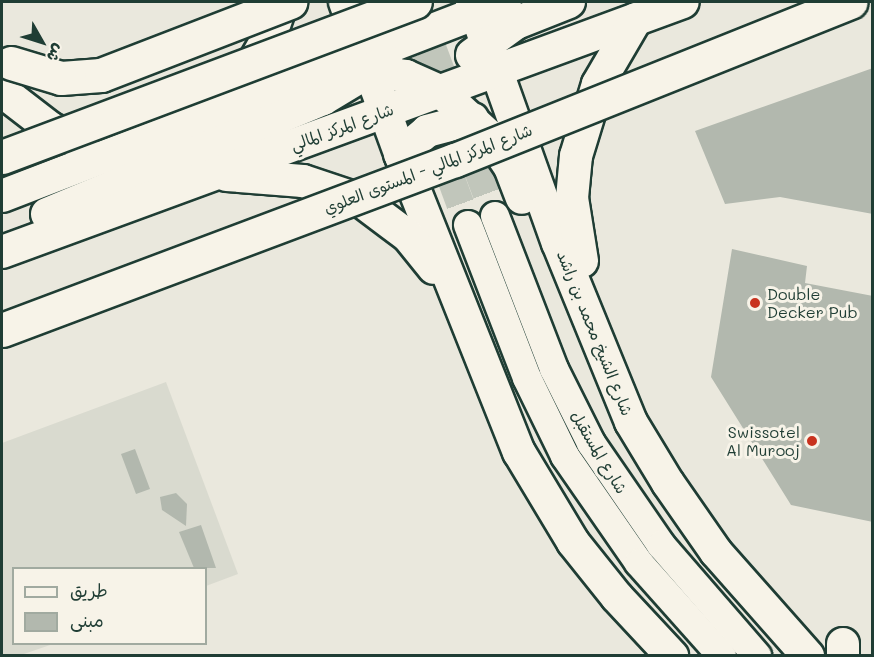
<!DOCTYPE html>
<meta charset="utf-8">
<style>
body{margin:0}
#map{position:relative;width:874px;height:657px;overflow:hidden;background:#eae8dd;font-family:Mali,"Playpen Sans Arabic",sans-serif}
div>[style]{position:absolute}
.built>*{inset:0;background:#d9dacf}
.building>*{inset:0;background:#b2b8ae}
.secondary-tunnel>*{height:28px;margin-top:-14px;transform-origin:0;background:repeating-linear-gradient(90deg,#c1c6bb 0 28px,transparent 0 42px)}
.roads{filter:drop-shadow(2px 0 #1f3d34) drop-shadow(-2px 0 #1f3d34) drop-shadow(0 2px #1f3d34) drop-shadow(0 -2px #1f3d34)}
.secondary>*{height:28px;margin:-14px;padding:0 14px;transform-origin:14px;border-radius:14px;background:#f7f3e8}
.primary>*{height:32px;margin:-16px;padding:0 16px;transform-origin:16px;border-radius:16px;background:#f7f3e8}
.bridges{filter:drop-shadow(2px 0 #1f3d34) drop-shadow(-2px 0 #1f3d34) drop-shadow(0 2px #1f3d34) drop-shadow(0 -2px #1f3d34)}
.highway-bridge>*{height:33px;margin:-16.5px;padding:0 16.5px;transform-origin:16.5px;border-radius:16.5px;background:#f7f3e8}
.dots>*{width:16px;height:16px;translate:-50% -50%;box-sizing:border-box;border:3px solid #f7f3e8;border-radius:50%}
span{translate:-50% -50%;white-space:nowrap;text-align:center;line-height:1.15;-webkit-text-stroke:6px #f7f3e8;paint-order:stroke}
.street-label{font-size:16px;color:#1f3d34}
.poi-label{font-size:16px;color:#1f3d34}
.left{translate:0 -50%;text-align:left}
.right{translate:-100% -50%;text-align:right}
.frame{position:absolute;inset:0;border:3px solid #1f3d34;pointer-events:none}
.legend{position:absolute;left:12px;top:567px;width:195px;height:78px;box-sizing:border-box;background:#f7f3e8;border:2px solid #a1aaa0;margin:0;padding:8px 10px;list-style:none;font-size:18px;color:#1f3d34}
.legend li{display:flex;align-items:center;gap:12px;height:30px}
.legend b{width:30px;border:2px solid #a1aaa0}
.north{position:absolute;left:12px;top:12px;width:60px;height:60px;-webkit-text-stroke:4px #f7f3e8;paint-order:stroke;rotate:129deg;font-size:16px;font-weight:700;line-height:24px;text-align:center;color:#1f3d34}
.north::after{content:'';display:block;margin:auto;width:21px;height:27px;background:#1f3d34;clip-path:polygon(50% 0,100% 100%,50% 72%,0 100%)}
</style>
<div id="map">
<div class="built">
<div style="clip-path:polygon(166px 382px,238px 574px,206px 586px,206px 568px,14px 568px,14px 644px,53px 644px,21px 655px,2px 656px,2px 443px)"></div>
</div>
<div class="building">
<div style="clip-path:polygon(873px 68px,873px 214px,780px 197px,725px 204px,695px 131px)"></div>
<div style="clip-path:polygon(732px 249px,807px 266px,805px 283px,873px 296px,873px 522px,791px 505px,711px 377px)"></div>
<div style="clip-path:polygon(135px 449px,150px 489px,136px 494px,121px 454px)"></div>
<div style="clip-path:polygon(176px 493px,187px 504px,186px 526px,162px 510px,160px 497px)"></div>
<div style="clip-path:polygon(201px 525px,216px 568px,194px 568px,179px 532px)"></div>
</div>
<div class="secondary-tunnel">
<div style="left:418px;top:10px;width:220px;rotate:69.5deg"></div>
<div style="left:393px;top:20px;width:218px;rotate:69.9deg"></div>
</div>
<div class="roads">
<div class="secondary">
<div style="left:495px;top:216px;width:164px;rotate:68.9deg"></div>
<div style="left:554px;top:369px;width:83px;rotate:63.4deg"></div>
<div style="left:591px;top:443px;width:124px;rotate:55.5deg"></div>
<div style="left:661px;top:545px;width:147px;rotate:49.1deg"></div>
<div style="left:468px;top:225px;width:164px;rotate:68.9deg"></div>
<div style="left:527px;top:378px;width:87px;rotate:64deg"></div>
<div style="left:565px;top:456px;width:130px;rotate:55.3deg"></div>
<div style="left:639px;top:563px;width:125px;rotate:48.3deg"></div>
</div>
<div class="primary">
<div style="left:345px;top:2px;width:164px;rotate:70deg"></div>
<div style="left:401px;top:156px;width:319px;rotate:68.3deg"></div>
<div style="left:519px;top:452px;width:105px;rotate:59deg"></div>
<div style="left:573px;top:542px;width:70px;rotate:51.3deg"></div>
<div style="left:617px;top:597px;width:81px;rotate:47deg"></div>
<div style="left:472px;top:2px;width:256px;rotate:70.4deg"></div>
<div style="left:558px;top:243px;width:193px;rotate:67.8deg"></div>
<div style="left:631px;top:422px;width:71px;rotate:58.8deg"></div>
<div style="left:668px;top:483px;width:84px;rotate:55.2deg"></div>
<div style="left:716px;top:552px;width:139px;rotate:48.5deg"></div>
<div style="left:472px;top:55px;width:54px;rotate:-36deg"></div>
<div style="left:516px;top:23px;width:57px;rotate:-21.6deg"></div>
<div style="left:361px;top:71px;width:45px;rotate:6.3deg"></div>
<div style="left:406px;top:76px;width:37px;rotate:24deg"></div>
<div style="left:440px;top:91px;width:67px;rotate:42.6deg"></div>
<div style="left:489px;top:136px;width:37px;rotate:56deg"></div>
<div style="left:510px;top:167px;width:33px;rotate:69deg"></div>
<div style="left:246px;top:76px;width:52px;rotate:-60deg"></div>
<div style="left:272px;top:31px;width:31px;rotate:-71deg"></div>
<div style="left:2px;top:91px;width:61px;rotate:37.6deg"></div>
<div style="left:50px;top:128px;width:36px;rotate:27deg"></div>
<div style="left:400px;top:154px;width:35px;rotate:-40deg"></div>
<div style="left:427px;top:131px;width:47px;rotate:-14.9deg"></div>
<div style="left:227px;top:175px;width:76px;rotate:4.5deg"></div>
<div style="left:303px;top:181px;width:60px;rotate:18.4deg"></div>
<div style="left:360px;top:200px;width:60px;rotate:36.9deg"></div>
<div style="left:408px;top:236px;width:41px;rotate:50.9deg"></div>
<div style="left:2px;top:196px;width:539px;rotate:-21.09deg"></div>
<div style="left:47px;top:214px;width:299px;rotate:-22.6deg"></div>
<div style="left:323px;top:99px;width:74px;rotate:-31.1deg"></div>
<div style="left:2px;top:252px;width:725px;rotate:-20.16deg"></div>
<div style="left:582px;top:261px;width:64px;rotate:-99deg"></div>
<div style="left:572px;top:198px;width:42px;rotate:-84.6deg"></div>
<div style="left:576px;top:156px;width:75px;rotate:-73deg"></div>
<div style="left:598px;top:84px;width:75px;rotate:-59.7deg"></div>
<div style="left:843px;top:656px;width:12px;rotate:-90deg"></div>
</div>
</div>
<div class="bridges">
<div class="highway-bridge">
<div style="left:11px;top:63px;width:52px;rotate:16.7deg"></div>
<div style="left:61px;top:78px;width:40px;rotate:-4.3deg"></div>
<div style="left:101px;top:75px;width:203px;rotate:-21.1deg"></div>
<div style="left:2px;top:157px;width:441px;rotate:-20.6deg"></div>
<div style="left:2px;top:330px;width:484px;rotate:-20.6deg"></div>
<div style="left:455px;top:160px;width:426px;rotate:-21.8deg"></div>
</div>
</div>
<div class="dots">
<div style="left:755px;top:303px;background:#c8321e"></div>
<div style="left:812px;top:441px;background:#c8321e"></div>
</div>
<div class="street-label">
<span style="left:342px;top:127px;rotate:-20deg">شارع المركز المالي</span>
<span style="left:428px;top:169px;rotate:-21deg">شارع المركز المالي - المستوى العلوي</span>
<span style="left:595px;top:333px;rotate:68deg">شارع الشيخ محمد بن راشد</span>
<span style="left:599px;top:452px;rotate:59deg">شارع المستقبل</span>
</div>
<div class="poi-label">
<span class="left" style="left:767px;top:303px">Double<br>Decker Pub</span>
<span class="right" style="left:800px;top:441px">Swissotel<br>Al Murooj</span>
</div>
<div class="frame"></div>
<ul class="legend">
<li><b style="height:8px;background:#f7f3e8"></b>طريق</li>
<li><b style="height:16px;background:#b2b8ae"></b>مبنى</li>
</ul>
<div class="north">ش</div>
</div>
